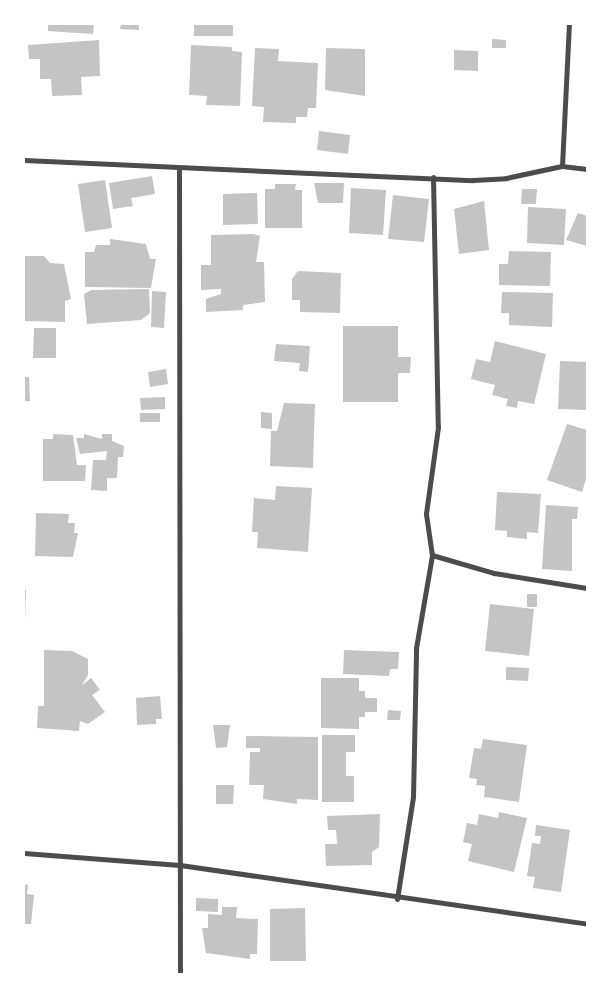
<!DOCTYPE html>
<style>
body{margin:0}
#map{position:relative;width:611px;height:998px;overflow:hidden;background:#fff;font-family:"Varela Round",sans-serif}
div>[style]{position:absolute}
.building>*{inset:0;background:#c4c4c4}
.minor>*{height:5px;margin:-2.5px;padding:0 2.5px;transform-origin:2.5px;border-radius:2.5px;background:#4c4c4c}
span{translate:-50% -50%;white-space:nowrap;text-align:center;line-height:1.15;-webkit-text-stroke:5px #fff;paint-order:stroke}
.frame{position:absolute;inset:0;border:25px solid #fff;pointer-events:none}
</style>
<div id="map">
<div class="building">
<div style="clip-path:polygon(48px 24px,94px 24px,93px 34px,48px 31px)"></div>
<div style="clip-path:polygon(121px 24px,139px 24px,139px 30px,120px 29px)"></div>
<div style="clip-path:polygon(194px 24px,233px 24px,233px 36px,194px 36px)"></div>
<div style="clip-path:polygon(492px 39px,506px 40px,506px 48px,492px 48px)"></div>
<div style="clip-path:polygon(99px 40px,100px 76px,81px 77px,82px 95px,52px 96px,51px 79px,40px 79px,40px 59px,29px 59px,28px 45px)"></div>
<div style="clip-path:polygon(191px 45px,232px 47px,232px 51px,242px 52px,240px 106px,206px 105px,207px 96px,189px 95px)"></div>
<div style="clip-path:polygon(255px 48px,279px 49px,278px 61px,318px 63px,316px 108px,308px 108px,307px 117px,296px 117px,296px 123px,263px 122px,264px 107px,252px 106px)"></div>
<div style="clip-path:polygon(326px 48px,365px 49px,365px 96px,325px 90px)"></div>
<div style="clip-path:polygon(454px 50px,478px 51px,478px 71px,454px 70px)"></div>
<div style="clip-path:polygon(319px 131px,350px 135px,348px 154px,317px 150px)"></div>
<div style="clip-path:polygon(152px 176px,155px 194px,131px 198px,133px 206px,113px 209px,109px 183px)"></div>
<div style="clip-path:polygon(105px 180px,112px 228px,85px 232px,78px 184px)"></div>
<div style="clip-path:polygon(314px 183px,344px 183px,343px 203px,318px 203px)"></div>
<div style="clip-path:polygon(275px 184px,296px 184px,295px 190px,302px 190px,302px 228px,265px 228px,265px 189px,275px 189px)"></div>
<div style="clip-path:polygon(351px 188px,386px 190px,383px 235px,349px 233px)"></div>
<div style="clip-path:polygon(522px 189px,537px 189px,536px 204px,521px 204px)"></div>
<div style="clip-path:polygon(257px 193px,258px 224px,223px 225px,223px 194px)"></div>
<div style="clip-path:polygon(393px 195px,429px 199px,424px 242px,388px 239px)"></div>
<div style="clip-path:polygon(484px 201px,489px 250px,459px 254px,454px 209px)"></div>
<div style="clip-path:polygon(528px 207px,566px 209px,564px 245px,527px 243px)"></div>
<div style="clip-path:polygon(578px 213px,587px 216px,587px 246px,566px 240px)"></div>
<div style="clip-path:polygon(253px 234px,260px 236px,256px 262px,264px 262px,265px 302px,243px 305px,243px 310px,206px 312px,206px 299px,221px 294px,221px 289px,201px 290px,201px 265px,211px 265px,211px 235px)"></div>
<div style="clip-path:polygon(110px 239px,146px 244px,150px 259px,156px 259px,151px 288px,85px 287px,85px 252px,94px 252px,96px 245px,110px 245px)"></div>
<div style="clip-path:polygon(509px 251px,551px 252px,550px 286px,499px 285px,499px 264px,508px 264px)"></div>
<div style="clip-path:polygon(24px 256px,44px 256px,50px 263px,64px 264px,71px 299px,65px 301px,65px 322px,24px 321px)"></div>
<div style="clip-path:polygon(298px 271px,341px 273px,340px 313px,300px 312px,300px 300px,292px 300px,292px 279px)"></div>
<div style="clip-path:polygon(149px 289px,150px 313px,141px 320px,87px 324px,84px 294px,91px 290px)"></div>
<div style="clip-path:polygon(152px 291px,166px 292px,164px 328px,151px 327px)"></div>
<div style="clip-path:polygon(502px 292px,553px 293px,552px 327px,509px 325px,509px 313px,501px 313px)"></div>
<div style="clip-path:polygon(343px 326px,398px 326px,398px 357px,411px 357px,410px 373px,398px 373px,398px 402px,343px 402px)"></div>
<div style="clip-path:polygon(34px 328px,56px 328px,56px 358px,33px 358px)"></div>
<div style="clip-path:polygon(495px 341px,546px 354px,534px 404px,518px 401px,517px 408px,506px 406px,508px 399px,492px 395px,495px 385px,471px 379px,476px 359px,490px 362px)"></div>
<div style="clip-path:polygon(276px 344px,310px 346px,308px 372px,299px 371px,300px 363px,274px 361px)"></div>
<div style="clip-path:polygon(560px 361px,587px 362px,587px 410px,558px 409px)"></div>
<div style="clip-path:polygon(166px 369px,168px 384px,150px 387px,148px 372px)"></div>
<div style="clip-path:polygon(24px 377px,29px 377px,30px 401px,24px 401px)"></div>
<div style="clip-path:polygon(165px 397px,165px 409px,141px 410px,140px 398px)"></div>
<div style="clip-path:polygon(284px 403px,315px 404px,313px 468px,270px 466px,271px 431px,277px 431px)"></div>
<div style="clip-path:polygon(261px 412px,272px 413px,272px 429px,261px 428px)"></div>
<div style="clip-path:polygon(140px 413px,160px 413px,160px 422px,140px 422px)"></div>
<div style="clip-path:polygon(567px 424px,587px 430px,587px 476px,582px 492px,547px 480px)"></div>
<div style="clip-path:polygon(53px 434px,73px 435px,77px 465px,86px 465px,85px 481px,43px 481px,43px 439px,53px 439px)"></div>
<div style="clip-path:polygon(84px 434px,102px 439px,102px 434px,112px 434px,112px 441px,124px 446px,123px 457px,118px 457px,117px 478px,107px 478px,107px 491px,91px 490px,93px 460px,106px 460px,107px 451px,80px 454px,76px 438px,84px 438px)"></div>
<div style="clip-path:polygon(276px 486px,312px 488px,308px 552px,257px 548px,258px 532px,252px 532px,254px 498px,275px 500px)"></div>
<div style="clip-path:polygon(497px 492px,541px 494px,538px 533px,527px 532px,527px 539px,507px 537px,507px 531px,495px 530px)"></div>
<div style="clip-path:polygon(546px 505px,578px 507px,577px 519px,572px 519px,572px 571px,542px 569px)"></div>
<div style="clip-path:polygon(36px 513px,69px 514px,68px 523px,75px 523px,74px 533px,78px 533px,73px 557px,35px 556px)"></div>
<div style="clip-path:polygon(24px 590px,26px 590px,25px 622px,24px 622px)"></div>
<div style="clip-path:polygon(527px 594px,537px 594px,537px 607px,527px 607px)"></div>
<div style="clip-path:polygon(490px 604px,534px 609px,529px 656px,485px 651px)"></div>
<div style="clip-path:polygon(44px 650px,72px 651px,88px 659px,88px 675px,82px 685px,91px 678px,100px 690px,92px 695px,105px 712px,88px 724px,80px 721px,79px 731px,37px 728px,38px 706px,44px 706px)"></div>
<div style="clip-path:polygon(344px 650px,399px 652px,398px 669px,390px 669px,389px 676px,343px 674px)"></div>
<div style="clip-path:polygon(506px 667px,529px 668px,528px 681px,506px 680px)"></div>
<div style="clip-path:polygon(321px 678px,359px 678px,359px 691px,365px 691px,365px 698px,377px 698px,377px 712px,365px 712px,365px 717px,359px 717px,359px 729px,321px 728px)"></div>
<div style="clip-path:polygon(160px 696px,162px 719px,156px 719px,156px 724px,137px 725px,136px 698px)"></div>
<div style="clip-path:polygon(388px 710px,401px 711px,400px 720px,387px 720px)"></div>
<div style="clip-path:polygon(213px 725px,230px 725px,227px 747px,216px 748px)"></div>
<div style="clip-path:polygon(322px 735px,355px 735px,355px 752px,346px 752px,346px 776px,354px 776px,354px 802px,322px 802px)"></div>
<div style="clip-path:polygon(246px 736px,318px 737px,318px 800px,297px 799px,297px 804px,263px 799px,264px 785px,249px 785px,250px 752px,260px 752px,260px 748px,246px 748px)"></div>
<div style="clip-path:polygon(483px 739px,527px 745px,519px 802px,484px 797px,485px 786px,476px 785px,477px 779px,469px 778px,474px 748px,481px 749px)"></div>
<div style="clip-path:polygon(216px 785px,234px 785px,233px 804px,216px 804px)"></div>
<div style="clip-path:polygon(499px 812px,527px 818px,514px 872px,468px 861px,472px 844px,463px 842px,467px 823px,477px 825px,479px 814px,498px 818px)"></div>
<div style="clip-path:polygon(380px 814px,379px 847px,372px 852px,372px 865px,326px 866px,325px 844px,337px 844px,336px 830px,328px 830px,327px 816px)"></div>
<div style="clip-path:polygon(536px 825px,570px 830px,561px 892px,533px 888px,535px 877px,527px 876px,532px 843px,540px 844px,541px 836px,535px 836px)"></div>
<div style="clip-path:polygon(24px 884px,28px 885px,27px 894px,34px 895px,31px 924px,24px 924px)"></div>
<div style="clip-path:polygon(196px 898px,218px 899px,218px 912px,196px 911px)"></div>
<div style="clip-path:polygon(222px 907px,237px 907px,236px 918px,258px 919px,257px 954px,250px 954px,250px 959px,206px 953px,202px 928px,208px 928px,208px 914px,222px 915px)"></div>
<div style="clip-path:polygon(305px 908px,306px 961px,270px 961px,270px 909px)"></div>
</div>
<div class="minor">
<div style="left:24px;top:160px;width:449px;rotate:2.6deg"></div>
<div style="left:473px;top:180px;width:33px;rotate:-3deg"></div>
<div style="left:506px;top:178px;width:57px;rotate:-12.1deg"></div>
<div style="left:562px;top:166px;width:25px;rotate:7deg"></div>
<div style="left:562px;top:166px;width:142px;rotate:-87.2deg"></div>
<div style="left:179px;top:168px;width:806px;rotate:89.93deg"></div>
<div style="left:433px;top:177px;width:250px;rotate:88.9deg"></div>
<div style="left:438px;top:427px;width:88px;rotate:97.9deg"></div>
<div style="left:426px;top:514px;width:41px;rotate:81.7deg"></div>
<div style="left:432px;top:555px;width:65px;rotate:16.2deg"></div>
<div style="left:494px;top:573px;width:94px;rotate:9.2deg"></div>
<div style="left:24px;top:853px;width:156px;rotate:4.4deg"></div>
<div style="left:180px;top:865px;width:411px;rotate:8.2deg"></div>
<div style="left:397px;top:899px;width:103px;rotate:-81.1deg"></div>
<div style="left:413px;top:797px;width:149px;rotate:-88.8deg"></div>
<div style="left:416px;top:648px;width:94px;rotate:-80.2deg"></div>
</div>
<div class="frame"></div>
</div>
